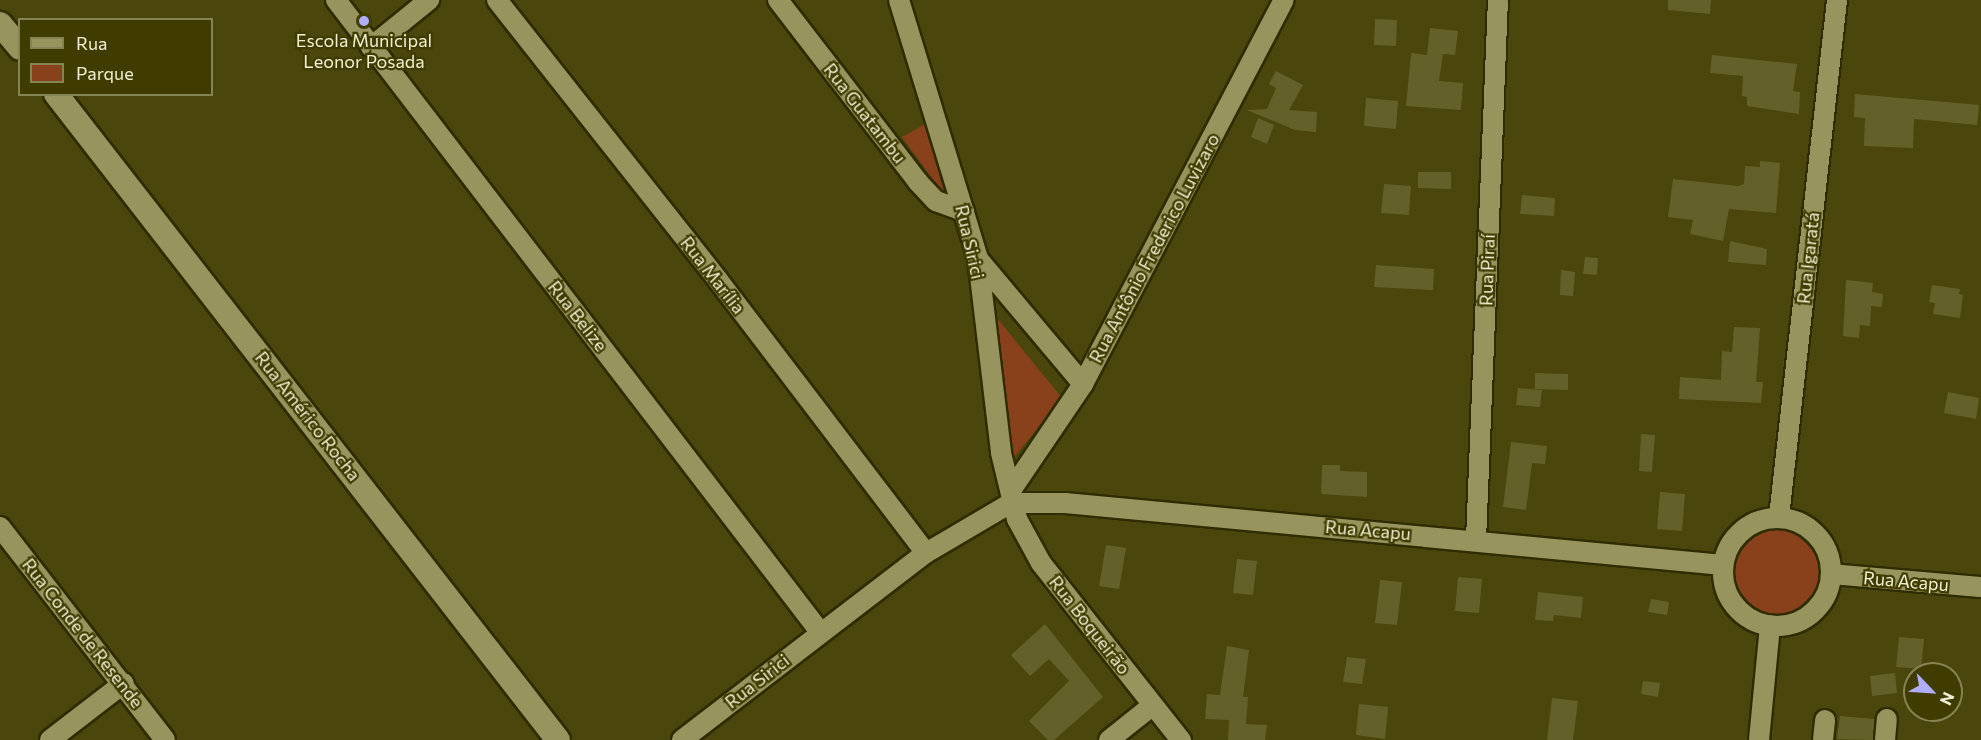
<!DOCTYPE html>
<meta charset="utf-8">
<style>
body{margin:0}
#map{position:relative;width:1981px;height:740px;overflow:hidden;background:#4b460c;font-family:Commissioner,sans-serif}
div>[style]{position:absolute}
.green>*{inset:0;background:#89411c}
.round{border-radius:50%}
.building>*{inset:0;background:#64602a}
.roads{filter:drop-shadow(2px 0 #2f2c01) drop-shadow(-2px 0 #2f2c01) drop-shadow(0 2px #2f2c01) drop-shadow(0 -2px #2f2c01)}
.minor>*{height:20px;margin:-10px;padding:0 10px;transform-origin:10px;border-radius:10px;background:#98945d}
.minor>.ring{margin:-10px;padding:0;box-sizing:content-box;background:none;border:20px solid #98945d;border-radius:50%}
.tertiary>*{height:24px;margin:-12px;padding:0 12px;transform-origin:12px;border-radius:12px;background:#98945d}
.dots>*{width:16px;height:16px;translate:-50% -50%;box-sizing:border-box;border:3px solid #403c00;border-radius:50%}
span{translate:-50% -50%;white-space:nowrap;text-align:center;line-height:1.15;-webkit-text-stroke:4.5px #403c00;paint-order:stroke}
.poi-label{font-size:18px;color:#f0efd2}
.street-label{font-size:18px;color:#f0efd2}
.legend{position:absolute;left:18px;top:18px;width:195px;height:78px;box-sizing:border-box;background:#403c00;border:2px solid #868454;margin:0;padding:8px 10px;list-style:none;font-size:18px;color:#f0efd2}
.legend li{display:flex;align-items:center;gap:12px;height:30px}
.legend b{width:30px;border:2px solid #868454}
.north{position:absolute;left:1903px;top:662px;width:60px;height:60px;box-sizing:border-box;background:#403c00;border:2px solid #868454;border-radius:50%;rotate:115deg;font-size:16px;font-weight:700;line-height:24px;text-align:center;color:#f0efd2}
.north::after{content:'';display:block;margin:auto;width:21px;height:27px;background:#b0aefa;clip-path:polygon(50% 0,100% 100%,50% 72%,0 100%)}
</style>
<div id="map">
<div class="green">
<div style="clip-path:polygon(925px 124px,945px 196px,902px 137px)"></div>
<div style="clip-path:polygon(996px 317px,1062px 398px,1011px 461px)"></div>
<div class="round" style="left:1732px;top:526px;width:92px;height:92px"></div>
</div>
<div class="building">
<div style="clip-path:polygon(1668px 0,1711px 0,1710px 14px,1668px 10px)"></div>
<div style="clip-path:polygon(1375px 19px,1397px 20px,1396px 46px,1374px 45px)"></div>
<div style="clip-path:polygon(1430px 28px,1458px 31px,1455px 55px,1443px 54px,1439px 81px,1463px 83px,1461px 110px,1406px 106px,1411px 53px,1427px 55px)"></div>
<div style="clip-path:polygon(1712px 55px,1797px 64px,1793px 91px,1800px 92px,1799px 114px,1747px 106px,1747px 97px,1742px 96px,1743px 76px,1710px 73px)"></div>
<div style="clip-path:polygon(1276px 71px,1303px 85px,1289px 110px,1317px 112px,1316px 132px,1295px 130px,1247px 110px,1267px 109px,1276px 88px,1269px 84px)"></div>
<div style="clip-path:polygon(1855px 94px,1979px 105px,1977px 125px,1914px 119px,1913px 148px,1864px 146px,1865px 118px,1854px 117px)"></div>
<div style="clip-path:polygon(1366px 98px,1398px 101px,1396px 129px,1364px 126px)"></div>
<div style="clip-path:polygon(1258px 118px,1274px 125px,1267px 144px,1251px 137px)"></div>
<div style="clip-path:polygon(1760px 161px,1780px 163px,1776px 213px,1729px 209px,1723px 241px,1690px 234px,1693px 220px,1668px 217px,1673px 179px,1738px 186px,1744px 184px,1745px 166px,1760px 167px)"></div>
<div style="clip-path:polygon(1418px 172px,1451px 172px,1451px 189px,1418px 188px)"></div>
<div style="clip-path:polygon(1384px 184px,1411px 186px,1409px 215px,1381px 213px)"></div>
<div style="clip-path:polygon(1522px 195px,1555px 198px,1554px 216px,1520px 214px)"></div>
<div style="clip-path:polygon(1730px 241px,1767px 249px,1766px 265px,1728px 262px)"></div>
<div style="clip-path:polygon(1585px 257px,1598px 258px,1597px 275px,1583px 274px)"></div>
<div style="clip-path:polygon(1376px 265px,1434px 269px,1433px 290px,1374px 287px)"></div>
<div style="clip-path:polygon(1561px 270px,1575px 272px,1573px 296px,1560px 295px)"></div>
<div style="clip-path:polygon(1846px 280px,1873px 283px,1872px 292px,1883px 294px,1882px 307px,1871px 306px,1870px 326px,1860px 325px,1859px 338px,1843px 336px)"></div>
<div style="clip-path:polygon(1932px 285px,1960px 289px,1959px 294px,1963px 295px,1960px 318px,1933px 314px,1935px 303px,1929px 302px)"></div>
<div style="clip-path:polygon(1734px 327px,1760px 328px,1756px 382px,1763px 382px,1761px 403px,1679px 399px,1680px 377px,1721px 380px,1722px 351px,1732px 352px)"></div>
<div style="clip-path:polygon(1535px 373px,1568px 374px,1568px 390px,1535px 389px)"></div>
<div style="clip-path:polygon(1518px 388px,1542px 390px,1540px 407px,1516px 405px)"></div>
<div style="clip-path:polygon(1948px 392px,1979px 398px,1976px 419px,1944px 413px)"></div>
<div style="clip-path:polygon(1641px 434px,1655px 435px,1652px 472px,1639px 471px)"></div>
<div style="clip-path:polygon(1511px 442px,1547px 446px,1545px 464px,1532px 463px,1526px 510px,1503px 507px)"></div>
<div style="clip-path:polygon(1322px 465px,1340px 465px,1340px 471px,1367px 472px,1367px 497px,1321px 494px)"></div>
<div style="clip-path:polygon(1660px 492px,1685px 494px,1682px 531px,1657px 529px)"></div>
<div style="clip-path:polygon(1106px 545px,1126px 548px,1119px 589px,1099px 586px)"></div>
<div style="clip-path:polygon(1237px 559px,1257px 561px,1253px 595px,1233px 593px)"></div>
<div style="clip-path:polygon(1458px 577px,1482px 579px,1479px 613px,1455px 611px)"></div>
<div style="clip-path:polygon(1380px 580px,1402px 582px,1397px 625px,1375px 623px)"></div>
<div style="clip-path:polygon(1538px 592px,1583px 597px,1581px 618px,1554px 615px,1553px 621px,1535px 620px)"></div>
<div style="clip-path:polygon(1651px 599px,1669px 602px,1667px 615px,1648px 612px)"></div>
<div style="clip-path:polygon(1045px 624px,1103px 697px,1054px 740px,1048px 740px,1029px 721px,1069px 681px,1049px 659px,1030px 676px,1011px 655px)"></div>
<div style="clip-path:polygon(1899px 637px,1924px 639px,1921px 669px,1896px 667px)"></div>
<div style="clip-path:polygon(1227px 646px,1249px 650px,1243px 697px,1248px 697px,1246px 724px,1267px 725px,1265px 740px,1228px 740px,1229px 720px,1205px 719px,1207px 694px,1220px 695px)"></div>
<div style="clip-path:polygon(1347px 657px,1366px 659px,1362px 684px,1343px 682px)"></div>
<div style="clip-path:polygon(1895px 673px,1897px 693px,1872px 696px,1870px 676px)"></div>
<div style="clip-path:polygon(1643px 681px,1660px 683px,1658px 697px,1641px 694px)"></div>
<div style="clip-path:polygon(1552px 698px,1578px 701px,1573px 740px,1547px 740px)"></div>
<div style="clip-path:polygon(1359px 704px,1388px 707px,1385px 739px,1356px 735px)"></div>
<div style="clip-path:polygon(1840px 716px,1875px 719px,1873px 740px,1837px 739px)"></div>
</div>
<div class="roads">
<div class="minor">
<div style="left:336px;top:0;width:796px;rotate:52.55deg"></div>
<div style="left:497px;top:0;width:357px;rotate:51.7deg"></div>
<div style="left:718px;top:280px;width:343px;rotate:52.7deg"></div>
<div style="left:778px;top:0;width:230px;rotate:52.4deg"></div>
<div style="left:918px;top:182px;width:26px;rotate:47deg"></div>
<div style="left:936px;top:201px;width:30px;rotate:20deg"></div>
<div style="left:899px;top:0;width:271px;rotate:73deg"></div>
<div style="left:978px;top:259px;width:195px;rotate:83.2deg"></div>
<div style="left:1001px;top:453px;width:68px;rotate:76.4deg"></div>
<div style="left:1017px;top:519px;width:50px;rotate:61.4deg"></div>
<div style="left:1041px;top:563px;width:226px;rotate:51.7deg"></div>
<div style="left:371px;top:47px;width:75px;rotate:-39deg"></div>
<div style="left:978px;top:259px;width:163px;rotate:50deg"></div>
<div style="left:1012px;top:489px;width:127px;rotate:-55.9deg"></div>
<div style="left:1083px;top:384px;width:433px;rotate:-62.4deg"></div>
<div style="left:1011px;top:503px;width:54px"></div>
<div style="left:1065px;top:503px;width:661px;rotate:5.38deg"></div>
<div style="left:1779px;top:517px;width:520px;rotate:-83.6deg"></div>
<div class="ring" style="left:1723px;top:518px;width:88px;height:88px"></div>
<div style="left:0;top:527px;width:269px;rotate:52.2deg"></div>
<div style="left:1476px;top:540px;width:540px;rotate:-87.67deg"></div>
<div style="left:1831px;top:574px;width:151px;rotate:5deg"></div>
<div style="left:50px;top:740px;width:93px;rotate:-37.6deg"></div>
<div style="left:682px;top:740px;width:307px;rotate:-37.5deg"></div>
<div style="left:926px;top:553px;width:99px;rotate:-30.5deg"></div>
<div style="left:1109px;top:740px;width:56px;rotate:-38.5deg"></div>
<div style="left:1759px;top:740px;width:115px;rotate:-84.5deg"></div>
<div style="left:1823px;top:740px;width:20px;rotate:-84deg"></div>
<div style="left:1885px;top:740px;width:21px;rotate:-85deg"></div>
</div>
<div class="tertiary">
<div style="left:0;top:24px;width:31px;rotate:50deg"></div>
<div style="left:56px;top:94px;width:818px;rotate:52.15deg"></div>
</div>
</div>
<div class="dots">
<div style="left:364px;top:21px;background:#b0aefa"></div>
</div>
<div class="poi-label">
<span style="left:364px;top:51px">Escola Municipal<br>Leonor Posada</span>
</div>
<div class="street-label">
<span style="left:865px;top:113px;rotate:52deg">Rua Guatambu</span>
<span style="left:970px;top:242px;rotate:77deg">Rua Sirici</span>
<span style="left:1154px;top:248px;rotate:-62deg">Rua Antônio Frederico Luvizaro</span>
<span style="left:1808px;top:258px;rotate:-84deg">Rua Igaratá</span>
<span style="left:1487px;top:270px;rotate:-88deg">Rua Piraí</span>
<span style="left:713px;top:275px;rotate:52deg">Rua Marília</span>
<span style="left:578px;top:316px;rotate:52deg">Rua Belize</span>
<span style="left:308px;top:416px;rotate:52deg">Rua Américo Rocha</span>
<span style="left:1368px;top:530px;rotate:5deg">Rua Acapu</span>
<span style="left:1906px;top:581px;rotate:5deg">Rua Acapu</span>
<span style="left:1090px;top:625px;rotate:52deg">Rua Boqueirão</span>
<span style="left:83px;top:633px;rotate:52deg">Rua Conde de Resende</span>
<span style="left:757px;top:681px;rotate:-38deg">Rua Sirici</span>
</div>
<ul class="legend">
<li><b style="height:8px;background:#98945d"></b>Rua</li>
<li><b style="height:16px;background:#89411c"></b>Parque</li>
</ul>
<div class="north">N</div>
</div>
